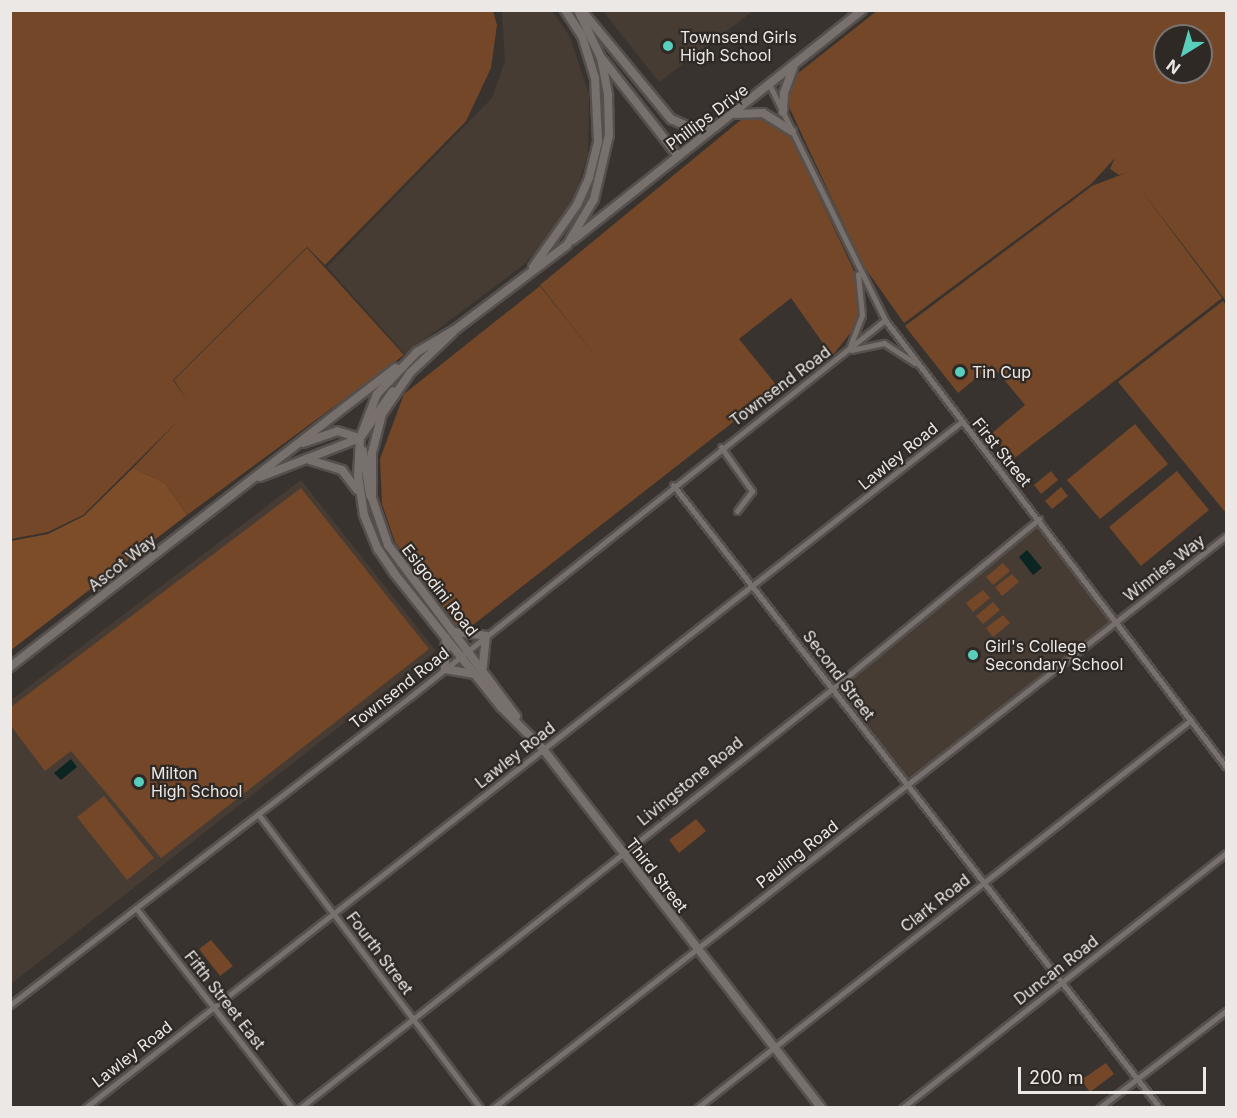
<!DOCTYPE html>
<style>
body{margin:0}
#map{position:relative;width:1237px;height:1118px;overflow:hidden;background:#39332f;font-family:Inter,sans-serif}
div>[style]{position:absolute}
.built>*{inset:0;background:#473c34}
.green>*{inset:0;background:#744728}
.forest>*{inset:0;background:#7d4c28}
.water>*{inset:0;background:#0b2622}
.roads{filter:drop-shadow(2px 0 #55504d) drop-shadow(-2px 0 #55504d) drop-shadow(0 2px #55504d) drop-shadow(0 -2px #55504d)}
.street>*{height:5px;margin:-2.5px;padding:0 2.5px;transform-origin:2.5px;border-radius:2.5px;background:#77706c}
.secondary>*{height:8px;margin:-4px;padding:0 4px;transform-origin:4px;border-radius:4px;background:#77706c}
.dots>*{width:16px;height:16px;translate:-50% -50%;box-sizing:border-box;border:3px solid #2e2925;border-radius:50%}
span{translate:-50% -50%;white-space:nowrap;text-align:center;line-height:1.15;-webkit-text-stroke:4.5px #2e2925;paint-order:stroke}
.poi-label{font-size:16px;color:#ece8e6}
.left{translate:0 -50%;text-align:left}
.street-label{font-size:16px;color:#ece8e6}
.frame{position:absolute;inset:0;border:12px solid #ece8e6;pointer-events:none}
.north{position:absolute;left:1153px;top:24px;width:60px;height:60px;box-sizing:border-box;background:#2e2925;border:2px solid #7a7572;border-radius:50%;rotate:217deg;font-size:16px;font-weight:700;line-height:24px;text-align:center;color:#ece8e6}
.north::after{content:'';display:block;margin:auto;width:21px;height:27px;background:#5acebd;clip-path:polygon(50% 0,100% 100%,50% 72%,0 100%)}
.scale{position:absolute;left:1018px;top:1067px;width:188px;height:27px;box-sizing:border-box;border:3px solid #ece8e6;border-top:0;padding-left:8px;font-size:18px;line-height:21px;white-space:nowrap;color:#ece8e6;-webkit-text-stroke:4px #2e2925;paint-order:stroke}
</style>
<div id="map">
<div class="built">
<div style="clip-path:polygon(502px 11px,552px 11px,570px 37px,589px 95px,588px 155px,570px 211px,550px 238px,522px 266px,405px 354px,327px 267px,492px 98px,505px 61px)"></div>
<div style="clip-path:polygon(603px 11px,753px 11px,659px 82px)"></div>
<div style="clip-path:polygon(301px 480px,436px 651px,11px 984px,11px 700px)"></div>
<div style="clip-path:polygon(1038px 523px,1113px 622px,908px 781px,836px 689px)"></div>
</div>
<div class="green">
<div style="clip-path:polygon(evenodd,878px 10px,1226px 11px,1226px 301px,1135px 182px,1222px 298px,1012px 460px,991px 434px,1025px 405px,992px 365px,958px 393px,905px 326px,1092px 186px,1128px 172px,1119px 175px,1110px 169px,1115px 158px,1091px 184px,904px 323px,863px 265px,790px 109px,789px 93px,797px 74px,878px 10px,1165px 36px,1201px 36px,1201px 72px,1165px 72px,1165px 36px)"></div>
<div style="clip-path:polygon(10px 11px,493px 11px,497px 25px,491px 68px,466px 121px,325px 265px,307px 247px,173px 380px,189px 403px,174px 380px,307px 248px,404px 355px,187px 515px,165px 483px,133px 468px,179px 420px,83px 515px,48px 532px,11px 539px)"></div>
<div style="clip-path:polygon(767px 118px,792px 139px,855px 273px,861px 314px,856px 326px,832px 356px,791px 298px,739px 339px,778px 387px,469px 628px,459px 629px,395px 542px,382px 504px,380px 459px,404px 394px,540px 286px,601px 363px,540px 285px,742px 119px)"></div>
<div style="clip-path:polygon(1223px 301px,1226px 305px,1226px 513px,1118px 382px)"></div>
<div style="clip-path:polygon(1135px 424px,1168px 464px,1100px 519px,1067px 480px)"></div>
<div style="clip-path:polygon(1051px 471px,1058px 480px,1041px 494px,1034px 485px)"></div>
<div style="clip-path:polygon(1177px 471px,1209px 510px,1141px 566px,1109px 527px)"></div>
<div style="clip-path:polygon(1061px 487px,1068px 496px,1052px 509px,1045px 501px)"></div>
<div style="clip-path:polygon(301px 488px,429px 649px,161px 858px,71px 751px,45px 771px,11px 726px,11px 707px)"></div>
<div style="clip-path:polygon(1003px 563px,1010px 571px,993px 585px,986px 577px)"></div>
<div style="clip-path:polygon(1012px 574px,1019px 582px,1002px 596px,995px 587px)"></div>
<div style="clip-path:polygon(983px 590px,990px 598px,973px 612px,966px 603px)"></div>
<div style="clip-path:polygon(993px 602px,1000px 610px,983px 624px,976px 616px)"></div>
<div style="clip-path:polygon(1003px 615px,1010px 623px,993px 637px,986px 628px)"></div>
<div style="clip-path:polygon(104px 796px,154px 858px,127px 880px,77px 817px)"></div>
<div style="clip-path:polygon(696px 819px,706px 831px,679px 853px,669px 840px)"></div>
<div style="clip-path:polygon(211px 940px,233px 966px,220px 976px,199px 949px)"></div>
<div style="clip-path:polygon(1106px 1063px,1114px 1074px,1090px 1092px,1081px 1080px)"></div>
</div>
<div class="forest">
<div style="clip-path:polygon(133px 468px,165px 483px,187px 515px,11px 650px,11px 541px,48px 534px,84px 516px)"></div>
</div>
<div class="water">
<div style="clip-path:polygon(1027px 550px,1042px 568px,1033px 575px,1019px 557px)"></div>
<div style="clip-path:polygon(71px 759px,77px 767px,61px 780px,54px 773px)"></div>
</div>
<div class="roads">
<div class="street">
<div style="left:770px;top:86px;width:261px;rotate:63.8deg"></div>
<div style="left:885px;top:320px;width:562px;rotate:52.66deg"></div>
<div style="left:849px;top:349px;width:36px;rotate:-69deg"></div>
<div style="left:862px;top:315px;width:41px;rotate:-95.6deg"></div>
<div style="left:851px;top:350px;width:34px;rotate:-12deg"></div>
<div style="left:884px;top:343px;width:37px;rotate:33deg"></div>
<div style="left:721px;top:447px;width:54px;rotate:54.8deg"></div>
<div style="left:752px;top:491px;width:25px;rotate:127deg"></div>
<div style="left:673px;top:485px;width:791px;rotate:51.99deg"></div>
<div style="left:258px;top:814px;width:368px;rotate:52.9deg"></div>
<div style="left:136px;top:908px;width:254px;rotate:52deg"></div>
<div style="left:10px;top:1005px;width:505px;rotate:-37.6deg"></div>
<div style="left:410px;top:697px;width:606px;rotate:-38.44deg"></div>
<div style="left:85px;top:1108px;width:1113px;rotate:-38.06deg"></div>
<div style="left:300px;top:1108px;width:677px;rotate:-38.22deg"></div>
<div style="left:832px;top:689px;width:268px;rotate:-39.4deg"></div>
<div style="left:493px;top:1108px;width:930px;rotate:-37.97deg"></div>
<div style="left:697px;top:1108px;width:628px;rotate:-38.15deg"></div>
<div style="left:902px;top:1108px;width:412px;rotate:-38.2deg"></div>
<div style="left:1099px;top:1108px;width:160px;rotate:-37.4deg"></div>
</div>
<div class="secondary">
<div style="left:578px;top:10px;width:53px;rotate:64.4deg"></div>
<div style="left:601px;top:58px;width:38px;rotate:79deg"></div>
<div style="left:608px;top:95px;width:40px;rotate:88.6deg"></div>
<div style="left:609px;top:135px;width:66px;rotate:103.2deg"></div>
<div style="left:594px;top:199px;width:53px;rotate:120.4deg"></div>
<div style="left:567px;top:245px;width:139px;rotate:142.9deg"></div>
<div style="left:456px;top:329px;width:45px;rotate:149.5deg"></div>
<div style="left:417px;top:352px;width:58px;rotate:133.6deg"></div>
<div style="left:377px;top:394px;width:47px;rotate:111.1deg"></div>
<div style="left:360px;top:438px;width:37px;rotate:93deg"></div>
<div style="left:358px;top:475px;width:40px;rotate:81.5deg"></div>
<div style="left:364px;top:515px;width:37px;rotate:68deg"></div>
<div style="left:378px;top:549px;width:29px;rotate:56deg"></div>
<div style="left:394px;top:573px;width:171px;rotate:51.4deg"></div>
<div style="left:501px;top:707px;width:59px;rotate:45deg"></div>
<div style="left:543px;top:749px;width:454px;rotate:52.2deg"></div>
<div style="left:583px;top:12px;width:139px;rotate:50.6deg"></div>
<div style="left:671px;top:119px;width:24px;rotate:24deg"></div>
<div style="left:693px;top:129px;width:22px;rotate:-5deg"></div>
<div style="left:603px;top:60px;width:122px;rotate:52deg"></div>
<div style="left:783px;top:112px;width:19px;rotate:-87deg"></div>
<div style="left:784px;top:93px;width:27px;rotate:-70deg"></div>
<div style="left:736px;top:114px;width:27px;rotate:-2deg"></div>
<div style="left:763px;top:113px;width:34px;rotate:32deg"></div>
<div style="left:573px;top:240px;width:369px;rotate:-38.5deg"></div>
<div style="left:533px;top:267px;width:76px;rotate:-54.6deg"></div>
<div style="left:577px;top:205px;width:30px;rotate:-66deg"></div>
<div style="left:589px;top:178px;width:38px;rotate:-76deg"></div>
<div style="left:598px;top:141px;width:63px;rotate:-92.7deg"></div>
<div style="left:595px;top:78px;width:44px;rotate:-107.2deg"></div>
<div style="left:582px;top:36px;width:31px;rotate:-123deg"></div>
<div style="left:453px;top:332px;width:59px;rotate:136.4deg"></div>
<div style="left:410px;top:373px;width:50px;rotate:124.3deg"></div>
<div style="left:382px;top:414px;width:40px;rotate:104.4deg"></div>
<div style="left:372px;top:453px;width:45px;rotate:90deg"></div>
<div style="left:372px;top:498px;width:50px;rotate:71.2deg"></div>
<div style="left:388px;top:545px;width:214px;rotate:53.2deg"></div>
<div style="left:303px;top:443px;width:36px;rotate:-19deg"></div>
<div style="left:337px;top:431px;width:24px;rotate:17deg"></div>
<div style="left:363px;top:451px;width:45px;rotate:81deg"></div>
<div style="left:306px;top:459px;width:38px;rotate:17deg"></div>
<div style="left:342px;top:470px;width:25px;rotate:53deg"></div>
<div style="left:260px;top:477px;width:107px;rotate:-21.3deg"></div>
<div style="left:360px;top:438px;width:57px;rotate:-54.9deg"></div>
<div style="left:455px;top:632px;width:31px;rotate:7deg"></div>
<div style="left:486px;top:636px;width:31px;rotate:96deg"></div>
<div style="left:446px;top:638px;width:31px;rotate:92deg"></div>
<div style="left:445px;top:669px;width:28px;rotate:10deg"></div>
<div style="left:10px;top:667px;width:488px;rotate:-37.8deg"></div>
</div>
</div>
<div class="dots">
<div style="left:668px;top:46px;background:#5acebd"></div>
<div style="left:960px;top:372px;background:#5acebd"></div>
<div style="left:973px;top:655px;background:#5acebd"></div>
<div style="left:139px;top:782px;background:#5acebd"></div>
</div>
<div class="poi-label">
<span class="left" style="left:680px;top:46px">Townsend Girls<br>High School</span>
<span class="left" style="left:972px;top:372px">Tin Cup</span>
<span class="left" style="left:985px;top:655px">Girl's College<br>Secondary School</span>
<span class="left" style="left:151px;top:782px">Milton<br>High School</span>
</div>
<div class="street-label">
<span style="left:707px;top:117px;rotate:-37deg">Phillips Drive</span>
<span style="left:780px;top:386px;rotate:-37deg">Townsend Road</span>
<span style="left:1002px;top:452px;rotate:51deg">First Street</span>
<span style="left:898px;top:456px;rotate:-39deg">Lawley Road</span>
<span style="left:122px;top:563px;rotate:-38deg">Ascot Way</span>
<span style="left:1164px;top:568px;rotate:-38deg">Winnies Way</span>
<span style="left:440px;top:590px;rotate:52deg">Esigodini Road</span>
<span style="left:839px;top:675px;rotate:53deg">Second Street</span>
<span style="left:399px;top:688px;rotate:-38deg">Townsend Road</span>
<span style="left:515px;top:755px;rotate:-38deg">Lawley Road</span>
<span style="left:690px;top:781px;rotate:-39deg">Livingstone Road</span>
<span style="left:797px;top:854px;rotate:-38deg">Pauling Road</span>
<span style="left:657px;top:875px;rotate:52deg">Third Street</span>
<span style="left:935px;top:903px;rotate:-38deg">Clark Road</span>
<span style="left:380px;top:953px;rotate:53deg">Fourth Street</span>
<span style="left:1056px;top:970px;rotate:-38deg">Duncan Road</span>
<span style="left:225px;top:1000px;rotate:52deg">Fifth Street East</span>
<span style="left:132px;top:1054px;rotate:-38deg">Lawley Road</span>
</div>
<div class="frame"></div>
<div class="north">N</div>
<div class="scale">200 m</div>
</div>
